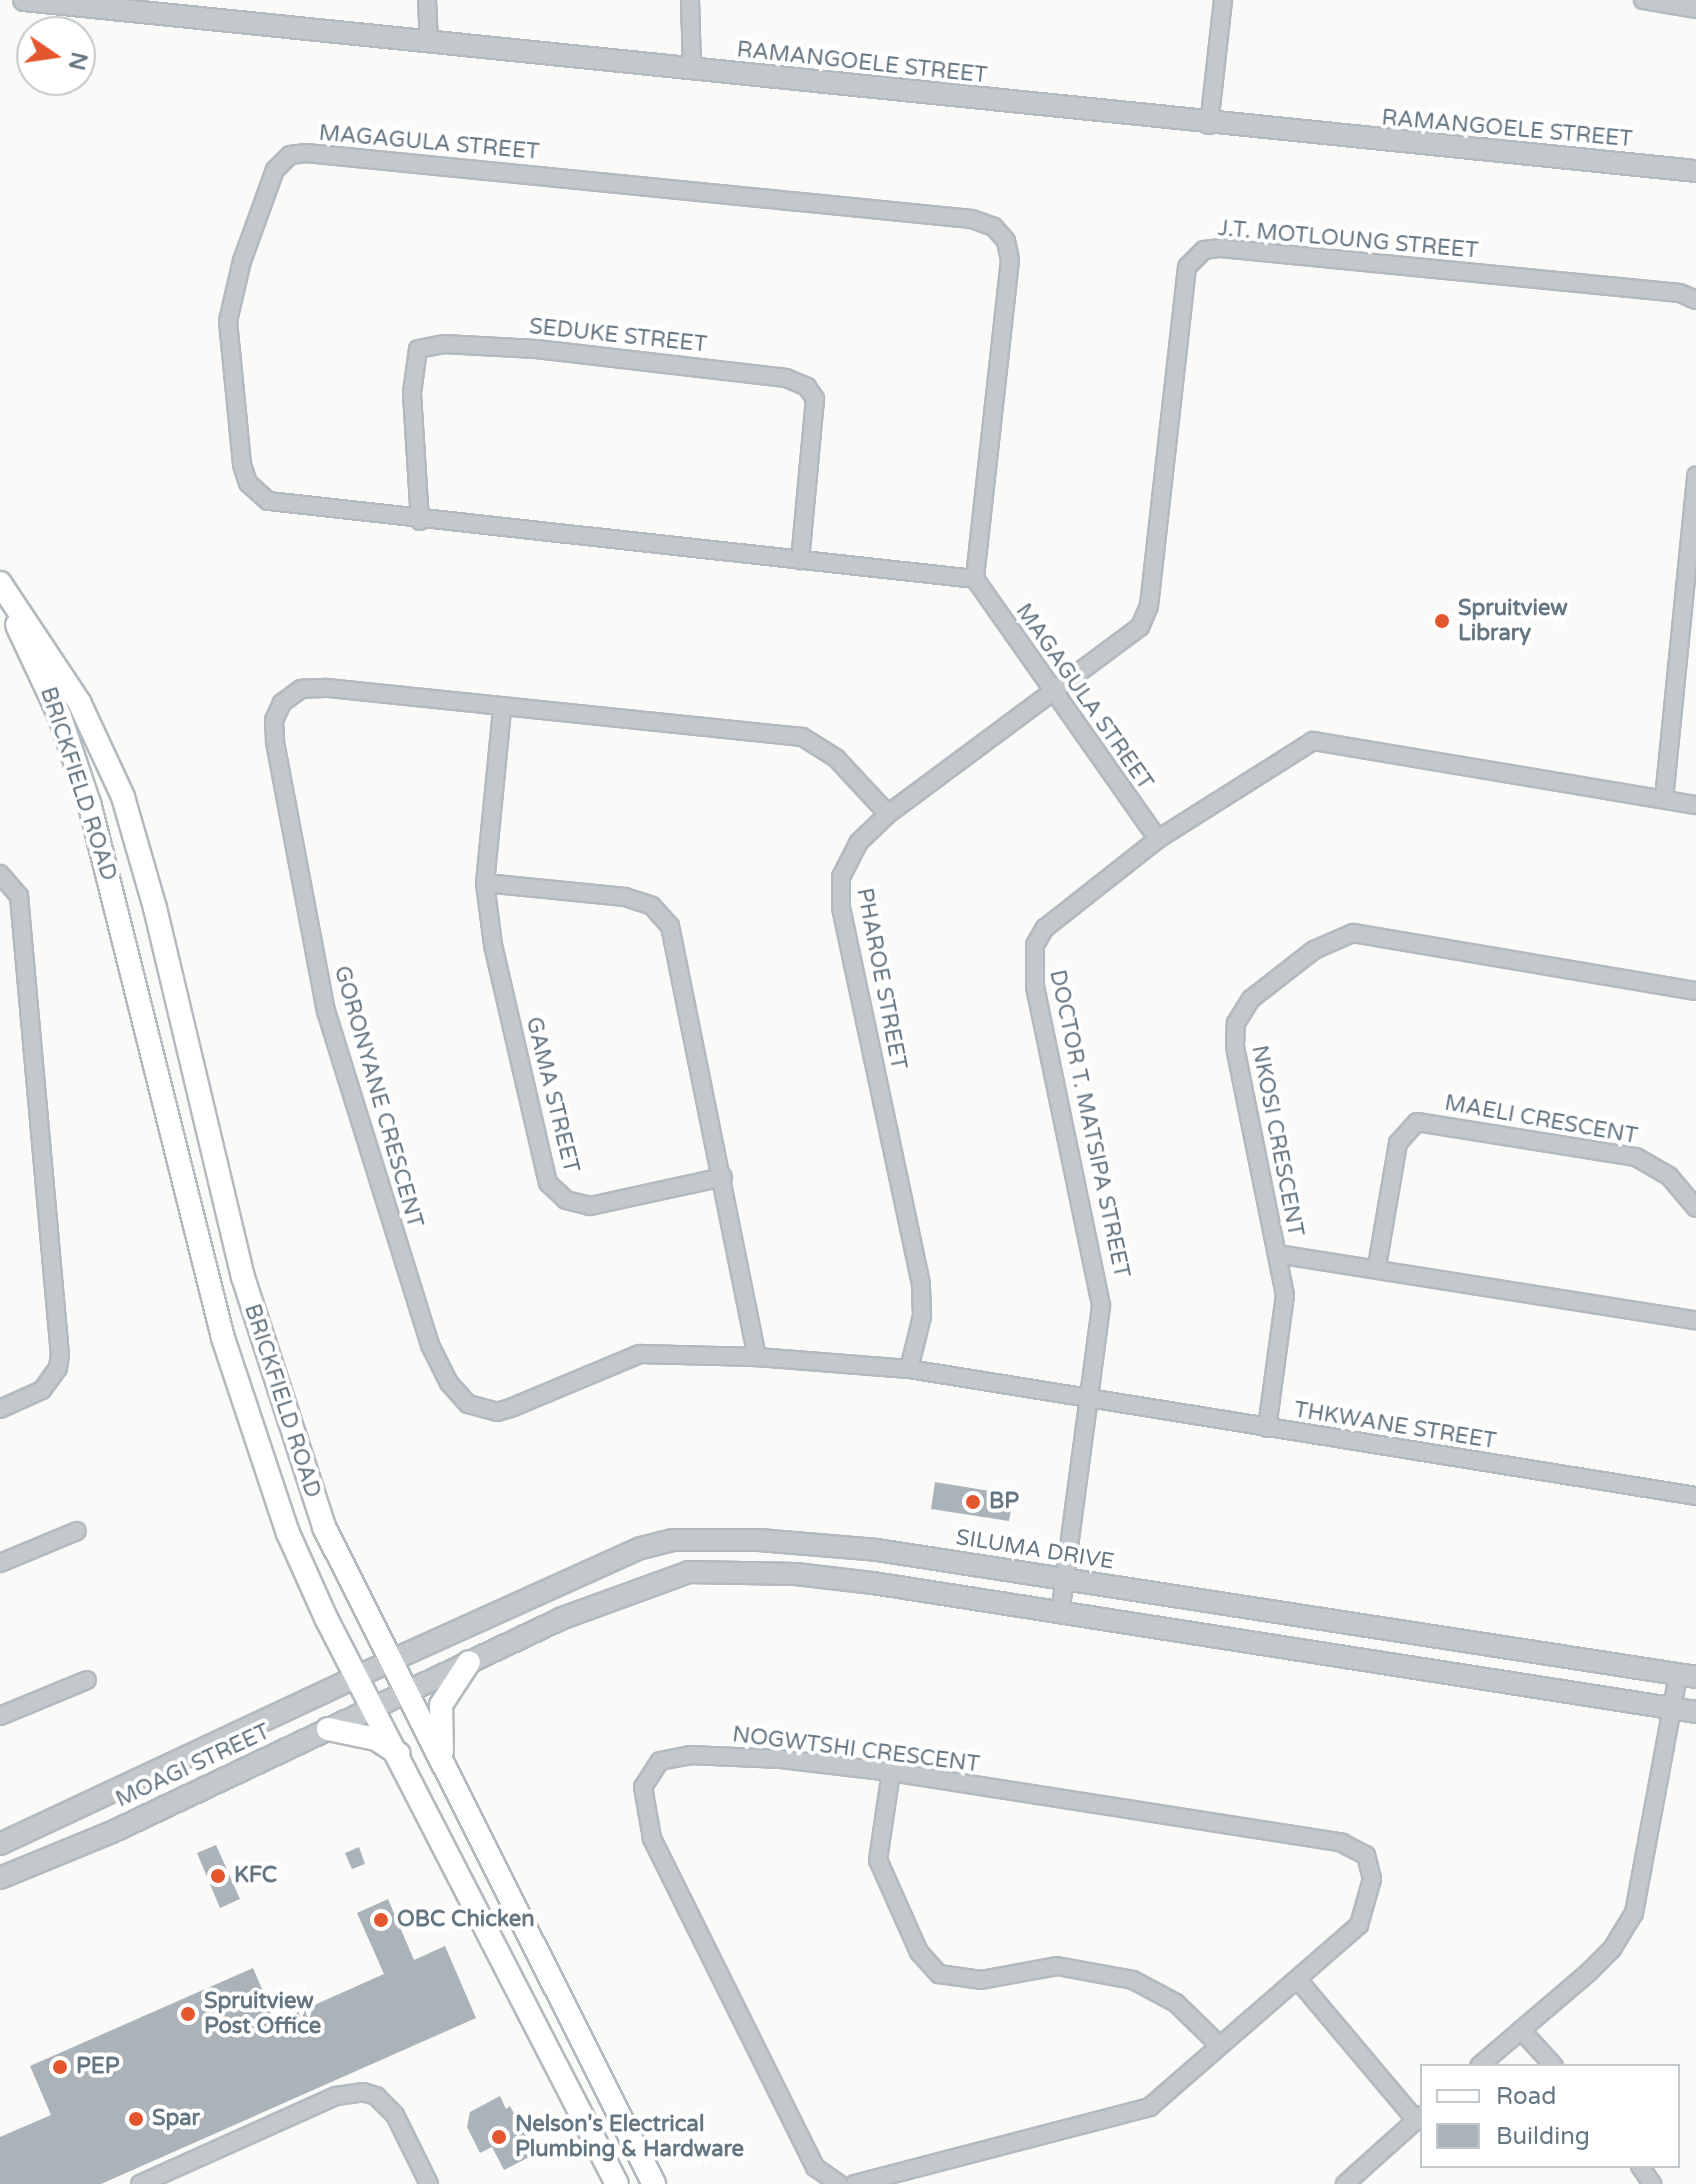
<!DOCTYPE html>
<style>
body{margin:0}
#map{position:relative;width:1696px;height:2184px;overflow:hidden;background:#fafaf8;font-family:"Varela Round",sans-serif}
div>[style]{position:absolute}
.building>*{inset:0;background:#aab3b9}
.roads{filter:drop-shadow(2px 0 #b3babf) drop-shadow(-2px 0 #b3babf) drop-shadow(0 2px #b3babf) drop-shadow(0 -2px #b3babf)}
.minor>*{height:16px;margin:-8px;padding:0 8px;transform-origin:8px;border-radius:8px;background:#c3c8cc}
.tertiary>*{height:20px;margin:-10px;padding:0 10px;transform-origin:10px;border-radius:10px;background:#c3c8cc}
.secondary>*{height:22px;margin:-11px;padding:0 11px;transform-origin:11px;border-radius:11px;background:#fff}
.dots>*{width:22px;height:22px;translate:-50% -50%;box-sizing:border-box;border:4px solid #fff;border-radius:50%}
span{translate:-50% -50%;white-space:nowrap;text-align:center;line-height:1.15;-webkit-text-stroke:8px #fff;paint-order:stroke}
.street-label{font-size:22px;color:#657683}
.poi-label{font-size:22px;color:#657683;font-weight:700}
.left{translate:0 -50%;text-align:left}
.legend{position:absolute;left:1420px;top:2064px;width:260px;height:104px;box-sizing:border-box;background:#fff;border:2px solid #c1c8cd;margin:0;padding:10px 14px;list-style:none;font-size:24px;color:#657683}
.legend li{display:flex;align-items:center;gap:16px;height:40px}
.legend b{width:40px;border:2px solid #c1c8cd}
.north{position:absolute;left:16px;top:16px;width:80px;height:80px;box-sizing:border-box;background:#fff;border:2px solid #c1c8cd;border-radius:50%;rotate:103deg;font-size:22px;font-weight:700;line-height:32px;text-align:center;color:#657683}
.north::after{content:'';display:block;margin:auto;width:28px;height:36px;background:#e4572e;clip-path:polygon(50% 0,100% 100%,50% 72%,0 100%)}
</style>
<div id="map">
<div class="building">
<div style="clip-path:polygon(935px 1482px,1014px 1495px,1009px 1521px,931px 1509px)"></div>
<div style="clip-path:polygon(216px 1845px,240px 1899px,220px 1908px,197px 1853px)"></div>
<div style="clip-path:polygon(359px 1847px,365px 1864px,352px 1869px,345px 1853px)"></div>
<div style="clip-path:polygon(388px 1899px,414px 1960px,445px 1946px,476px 2018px,101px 2184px,0 2184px,0 2137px,51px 2115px,30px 2066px,253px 1968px,276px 2022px,384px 1974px,357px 1913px)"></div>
<div style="clip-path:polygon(500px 2096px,506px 2109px,510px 2106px,535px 2154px,504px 2170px,492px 2147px,480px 2153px,467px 2127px,470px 2112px)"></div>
</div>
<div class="roads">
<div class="minor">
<div style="left:427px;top:0;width:42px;rotate:87.3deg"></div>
<div style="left:690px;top:0;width:68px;rotate:88.3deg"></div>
<div style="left:1643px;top:0;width:54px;rotate:9.6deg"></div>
<div style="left:1209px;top:125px;width:126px;rotate:-83.6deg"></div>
<div style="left:420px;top:521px;width:128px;rotate:-93.6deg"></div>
<div style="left:412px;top:393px;width:44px;rotate:-82.2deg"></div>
<div style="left:418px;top:349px;width:26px;rotate:-11deg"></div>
<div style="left:444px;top:344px;width:92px;rotate:3.1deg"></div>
<div style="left:536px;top:349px;width:252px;rotate:6.6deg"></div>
<div style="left:786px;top:378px;width:23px;rotate:23deg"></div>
<div style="left:807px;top:387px;width:14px;rotate:56deg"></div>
<div style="left:815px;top:399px;width:162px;rotate:95.3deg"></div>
<div style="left:975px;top:579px;width:711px;rotate:-173.7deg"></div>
<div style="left:268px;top:501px;width:27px;rotate:-138deg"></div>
<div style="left:248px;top:483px;width:20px;rotate:-108deg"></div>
<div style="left:242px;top:464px;width:144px;rotate:-95.6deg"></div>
<div style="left:228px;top:321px;width:62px;rotate:-76.9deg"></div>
<div style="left:242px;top:261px;width:97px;rotate:-70.1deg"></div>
<div style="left:275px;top:170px;width:21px;rotate:-45deg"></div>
<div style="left:290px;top:155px;width:16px;rotate:-7deg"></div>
<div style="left:306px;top:153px;width:669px;rotate:5.66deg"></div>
<div style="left:972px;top:219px;width:23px;rotate:20deg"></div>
<div style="left:994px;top:227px;width:18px;rotate:49deg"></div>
<div style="left:1006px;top:241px;width:19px;rotate:78deg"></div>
<div style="left:1010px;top:260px;width:321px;rotate:96.3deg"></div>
<div style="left:975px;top:579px;width:318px;rotate:54.9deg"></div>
<div style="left:502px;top:710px;width:174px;rotate:95.6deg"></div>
<div style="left:485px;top:883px;width:63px;rotate:82.6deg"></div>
<div style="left:493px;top:945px;width:244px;rotate:77deg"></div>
<div style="left:548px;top:1183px;width:25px;rotate:43deg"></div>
<div style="left:566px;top:1200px;width:25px;rotate:14deg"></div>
<div style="left:590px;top:1206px;width:136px;rotate:-12.3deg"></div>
<div style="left:1664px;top:799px;width:325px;rotate:-84.3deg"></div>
<div style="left:888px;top:814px;width:76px;rotate:-132.9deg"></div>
<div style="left:836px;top:758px;width:40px;rotate:-148deg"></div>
<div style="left:802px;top:737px;width:480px;rotate:-174.1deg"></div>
<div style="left:325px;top:688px;width:24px;rotate:178deg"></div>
<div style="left:301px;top:689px;width:24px;rotate:144deg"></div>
<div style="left:282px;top:703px;width:19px;rotate:115deg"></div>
<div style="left:274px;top:720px;width:22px;rotate:87deg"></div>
<div style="left:275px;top:742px;width:274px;rotate:79.3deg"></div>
<div style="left:326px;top:1011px;width:350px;rotate:72.7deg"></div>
<div style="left:430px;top:1345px;width:42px;rotate:63.4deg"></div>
<div style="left:449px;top:1383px;width:28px;rotate:48deg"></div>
<div style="left:468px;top:1404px;width:30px;rotate:15deg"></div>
<div style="left:497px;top:1412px;width:17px;rotate:-17deg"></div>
<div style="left:513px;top:1407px;width:138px;rotate:-22.7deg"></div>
<div style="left:640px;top:1354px;width:117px;rotate:1.5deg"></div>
<div style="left:757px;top:1357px;width:152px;rotate:4.5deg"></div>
<div style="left:909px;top:1369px;width:797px;rotate:9.17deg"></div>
<div style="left:0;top:874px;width:29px;rotate:49deg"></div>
<div style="left:19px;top:896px;width:461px;rotate:84.9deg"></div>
<div style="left:60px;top:1355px;width:13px;rotate:99deg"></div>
<div style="left:58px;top:1368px;width:27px;rotate:126deg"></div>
<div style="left:42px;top:1390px;width:46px;rotate:155.7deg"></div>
<div style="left:485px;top:883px;width:141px;rotate:5.7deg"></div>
<div style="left:625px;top:897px;width:28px;rotate:18deg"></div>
<div style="left:652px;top:906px;width:27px;rotate:48deg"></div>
<div style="left:670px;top:926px;width:440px;rotate:78.6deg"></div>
<div style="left:1277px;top:1254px;width:424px;rotate:9deg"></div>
<div style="left:1377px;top:1266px;width:125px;rotate:-80.3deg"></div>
<div style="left:1398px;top:1143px;width:28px;rotate:-48deg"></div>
<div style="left:1417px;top:1122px;width:222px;rotate:9.1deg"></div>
<div style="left:1636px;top:1157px;width:38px;rotate:30deg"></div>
<div style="left:1669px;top:1176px;width:42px;rotate:49.8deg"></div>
<div style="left:909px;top:1369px;width:55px;rotate:-76.2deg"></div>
<div style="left:922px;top:1316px;width:32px;rotate:-92deg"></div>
<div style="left:921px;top:1284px;width:385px;rotate:-102deg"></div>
<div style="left:841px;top:907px;width:30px;rotate:-90deg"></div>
<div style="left:841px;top:877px;width:39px;rotate:-63deg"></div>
<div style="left:859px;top:842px;width:40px;rotate:-44deg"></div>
<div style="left:888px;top:814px;width:314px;rotate:-36.6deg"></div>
<div style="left:1140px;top:627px;width:23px;rotate:-67deg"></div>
<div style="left:1149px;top:606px;width:341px;rotate:-83.6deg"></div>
<div style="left:1187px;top:267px;width:24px;rotate:-45deg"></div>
<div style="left:1204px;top:250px;width:17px;rotate:-7deg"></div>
<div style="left:1221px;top:248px;width:461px;rotate:5.6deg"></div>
<div style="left:1680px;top:293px;width:17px;rotate:24deg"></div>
<div style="left:1267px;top:1428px;width:134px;rotate:-82.3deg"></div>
<div style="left:1285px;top:1295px;width:254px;rotate:-101.4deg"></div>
<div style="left:1235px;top:1046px;width:23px;rotate:-88deg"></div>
<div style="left:1236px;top:1023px;width:28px;rotate:-58deg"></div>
<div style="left:1251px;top:999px;width:80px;rotate:-37.9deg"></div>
<div style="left:1314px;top:950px;width:43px;rotate:-23.6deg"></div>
<div style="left:1353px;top:933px;width:348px;rotate:9.6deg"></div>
<div style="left:0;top:1563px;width:83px;rotate:-22.6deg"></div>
<div style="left:1060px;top:1614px;width:312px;rotate:-82.4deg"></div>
<div style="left:1101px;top:1305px;width:326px;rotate:-101.7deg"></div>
<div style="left:1035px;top:986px;width:41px;rotate:-90deg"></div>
<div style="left:1035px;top:945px;width:20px;rotate:-60deg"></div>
<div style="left:1045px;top:928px;width:144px;rotate:-38.2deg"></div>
<div style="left:1158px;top:839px;width:183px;rotate:-32.3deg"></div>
<div style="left:1313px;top:741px;width:388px;rotate:9.5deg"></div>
<div style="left:0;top:1716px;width:94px;rotate:-22.5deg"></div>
<div style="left:891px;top:1772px;width:89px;rotate:98.4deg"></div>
<div style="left:878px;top:1860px;width:101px;rotate:66deg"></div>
<div style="left:919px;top:1952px;width:30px;rotate:48deg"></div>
<div style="left:939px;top:1974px;width:42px;rotate:8.1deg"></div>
<div style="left:981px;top:1980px;width:77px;rotate:-10.4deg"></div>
<div style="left:1057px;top:1966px;width:77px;rotate:10.4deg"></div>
<div style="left:1133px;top:1980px;width:49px;rotate:28.1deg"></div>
<div style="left:1176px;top:2003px;width:60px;rotate:44.3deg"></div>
<div style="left:1298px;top:1980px;width:183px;rotate:49.9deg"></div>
<div style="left:1521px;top:2030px;width:49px;rotate:47.5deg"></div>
<div style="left:1479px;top:2066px;width:143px;rotate:-40.5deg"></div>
<div style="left:1588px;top:1973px;width:34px;rotate:-45deg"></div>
<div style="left:1612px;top:1949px;width:42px;rotate:-58.6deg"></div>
<div style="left:1634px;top:1913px;width:242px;rotate:-79.5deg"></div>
<div style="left:1640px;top:2166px;width:22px;rotate:56deg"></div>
<div style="left:140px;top:2184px;width:215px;rotate:-24.2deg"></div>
<div style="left:336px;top:2096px;width:27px;rotate:-8deg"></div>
<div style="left:363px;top:2092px;width:14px;rotate:17deg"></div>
<div style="left:376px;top:2096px;width:27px;rotate:45deg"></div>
<div style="left:395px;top:2115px;width:77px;rotate:63.8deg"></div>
<div style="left:839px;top:2184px;width:29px;rotate:-145deg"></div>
<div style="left:815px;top:2167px;width:367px;rotate:-116.4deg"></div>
<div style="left:652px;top:1838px;width:52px;rotate:-100deg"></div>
<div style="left:643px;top:1787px;width:31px;rotate:-57deg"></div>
<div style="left:660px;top:1761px;width:31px;rotate:-11deg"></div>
<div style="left:690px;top:1755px;width:91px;rotate:2.5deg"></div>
<div style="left:781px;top:1759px;width:111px;rotate:6.7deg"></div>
<div style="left:891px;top:1772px;width:457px;rotate:8.9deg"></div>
<div style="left:1342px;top:1843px;width:27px;rotate:27deg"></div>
<div style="left:1366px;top:1855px;width:25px;rotate:76deg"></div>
<div style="left:1372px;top:1879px;width:48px;rotate:105.8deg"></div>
<div style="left:1359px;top:1925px;width:277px;rotate:139deg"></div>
<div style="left:1150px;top:2107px;width:305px;rotate:165.4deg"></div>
<div style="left:1345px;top:2184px;width:103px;rotate:-41.9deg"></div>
</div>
<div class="tertiary">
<div style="left:24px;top:0;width:1681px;rotate:5.84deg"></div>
<div style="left:0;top:1844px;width:429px;rotate:-25.1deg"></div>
<div style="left:388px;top:1662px;width:277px;rotate:-24.3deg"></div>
<div style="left:641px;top:1548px;width:33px;rotate:-14deg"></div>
<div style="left:673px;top:1540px;width:86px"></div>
<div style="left:759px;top:1540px;width:118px;rotate:4.8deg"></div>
<div style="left:877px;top:1550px;width:829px;rotate:8.81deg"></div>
<div style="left:0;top:1878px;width:121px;rotate:-22.3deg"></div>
<div style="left:112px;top:1832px;width:496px;rotate:-25.4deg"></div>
<div style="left:560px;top:1619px;width:137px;rotate:-20deg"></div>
<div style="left:689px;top:1572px;width:107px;rotate:1.1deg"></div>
<div style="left:796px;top:1574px;width:78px;rotate:6.7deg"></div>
<div style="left:873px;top:1583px;width:833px;rotate:8.91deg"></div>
</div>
<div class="secondary">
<div style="left:0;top:583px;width:143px;rotate:56.4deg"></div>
<div style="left:79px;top:702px;width:105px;rotate:65.1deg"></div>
<div style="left:123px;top:797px;width:116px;rotate:73.9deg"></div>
<div style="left:155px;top:908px;width:379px;rotate:76.6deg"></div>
<div style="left:243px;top:1277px;width:263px;rotate:72deg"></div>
<div style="left:324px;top:1527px;width:735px;rotate:63.33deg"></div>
<div style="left:17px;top:625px;width:102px;rotate:64.9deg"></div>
<div style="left:60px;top:717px;width:94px;rotate:71.4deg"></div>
<div style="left:90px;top:806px;width:548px;rotate:75.96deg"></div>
<div style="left:223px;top:1338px;width:206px;rotate:71.6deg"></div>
<div style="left:288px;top:1533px;width:93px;rotate:65.9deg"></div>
<div style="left:326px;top:1618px;width:636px;rotate:62.79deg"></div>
<div style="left:328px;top:1729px;width:49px;rotate:11.8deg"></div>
<div style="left:376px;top:1739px;width:27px;rotate:33deg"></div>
<div style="left:442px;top:1751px;width:46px;rotate:-91.2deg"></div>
<div style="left:441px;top:1705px;width:51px;rotate:-56.9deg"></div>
</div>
</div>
<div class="dots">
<div style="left:1442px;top:621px;background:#e4572e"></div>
<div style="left:973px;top:1502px;background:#e4572e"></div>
<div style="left:218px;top:1876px;background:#e4572e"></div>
<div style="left:381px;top:1920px;background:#e4572e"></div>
<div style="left:188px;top:2014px;background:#e4572e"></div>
<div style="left:60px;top:2067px;background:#e4572e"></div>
<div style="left:136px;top:2119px;background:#e4572e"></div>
<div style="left:499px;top:2137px;background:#e4572e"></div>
</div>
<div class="street-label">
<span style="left:862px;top:63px;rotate:6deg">RAMANGOELE STREET</span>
<span style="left:1507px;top:129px;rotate:5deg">RAMANGOELE STREET</span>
<span style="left:429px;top:143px;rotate:5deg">MAGAGULA STREET</span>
<span style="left:1348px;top:240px;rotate:5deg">J.T. MOTLOUNG STREET</span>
<span style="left:618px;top:336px;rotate:6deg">SEDUKE STREET</span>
<span style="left:1084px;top:697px;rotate:55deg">MAGAGULA STREET</span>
<span style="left:78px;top:784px;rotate:72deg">BRICKFIELD ROAD</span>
<span style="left:881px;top:979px;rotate:79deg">PHAROE STREET</span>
<span style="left:552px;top:1095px;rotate:76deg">GAMA STREET</span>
<span style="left:378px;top:1097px;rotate:74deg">GORONYANE CRESCENT</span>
<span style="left:1541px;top:1120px;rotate:10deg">MAELI CRESCENT</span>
<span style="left:1089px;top:1124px;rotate:78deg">DOCTOR T. MATSIPA STREET</span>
<span style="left:1277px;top:1141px;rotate:79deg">NKOSI CRESCENT</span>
<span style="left:282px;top:1401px;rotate:72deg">BRICKFIELD ROAD</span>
<span style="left:1395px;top:1426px;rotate:9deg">THKWANE STREET</span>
<span style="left:1035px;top:1550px;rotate:9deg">SILUMA DRIVE</span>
<span style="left:856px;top:1750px;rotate:7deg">NOGWTSHI CRESCENT</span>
<span style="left:193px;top:1766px;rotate:-25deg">MOAGI STREET</span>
</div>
<div class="poi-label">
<span class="left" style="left:1458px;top:621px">Spruitview<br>Library</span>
<span class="left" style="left:989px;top:1502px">BP</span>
<span class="left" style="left:234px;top:1876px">KFC</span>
<span class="left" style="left:397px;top:1920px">OBC Chicken</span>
<span class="left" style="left:204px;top:2014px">Spruitview<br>Post Office</span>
<span class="left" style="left:76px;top:2067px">PEP</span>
<span class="left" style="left:152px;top:2119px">Spar</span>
<span class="left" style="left:515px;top:2137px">Nelson's Electrical<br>Plumbing &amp; Hardware</span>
</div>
<ul class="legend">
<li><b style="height:10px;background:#fff"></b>Road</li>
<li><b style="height:22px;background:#aab3b9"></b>Building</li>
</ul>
<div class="north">N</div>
</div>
